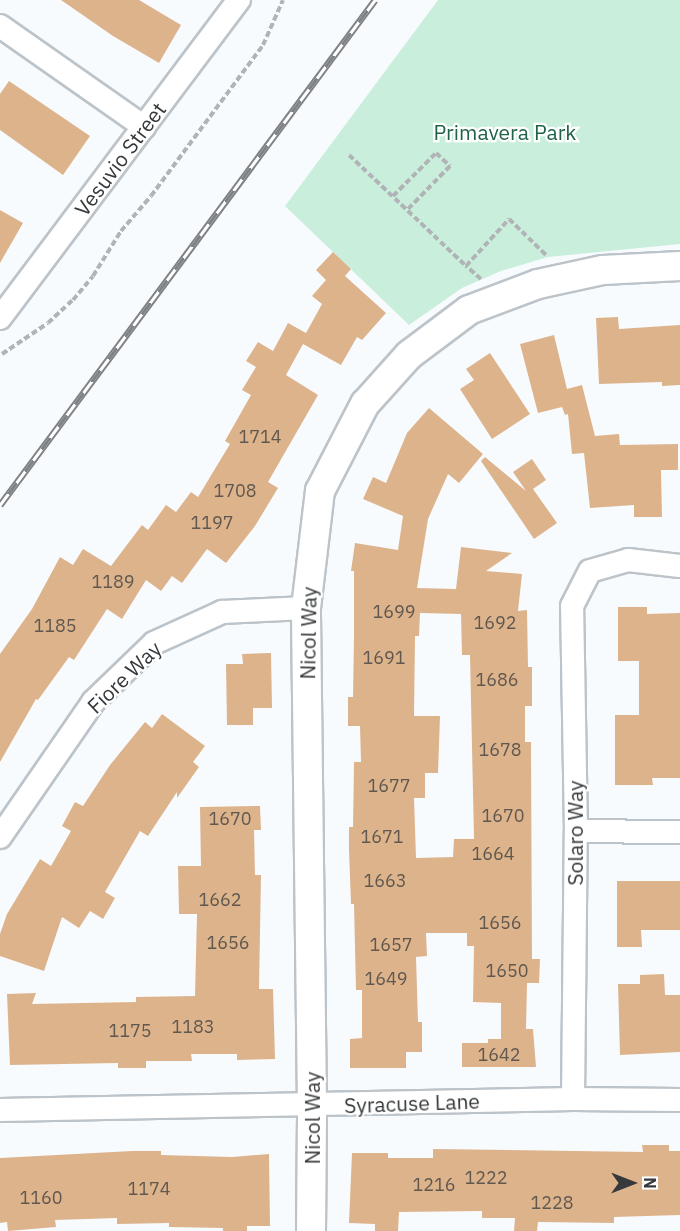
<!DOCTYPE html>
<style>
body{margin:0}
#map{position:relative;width:680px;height:1231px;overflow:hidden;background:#f8fbfe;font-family:"IBM Plex Sans",sans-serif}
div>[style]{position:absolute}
.green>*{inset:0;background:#c9efdc}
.building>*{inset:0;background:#ddb38c}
.path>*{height:4px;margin-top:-2px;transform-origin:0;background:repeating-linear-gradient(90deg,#b1b4b7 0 6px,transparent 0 9px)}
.roads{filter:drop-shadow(2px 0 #bcc4ca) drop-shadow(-2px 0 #bcc4ca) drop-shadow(0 2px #bcc4ca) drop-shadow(0 -2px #bcc4ca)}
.minor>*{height:22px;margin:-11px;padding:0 11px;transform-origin:11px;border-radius:11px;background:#fff}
.tertiary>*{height:28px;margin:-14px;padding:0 14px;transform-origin:14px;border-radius:14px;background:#fff}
.rail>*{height:7px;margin-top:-3.5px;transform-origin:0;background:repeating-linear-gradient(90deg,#fff 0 14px,#7f8285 0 28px);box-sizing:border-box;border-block:2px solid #7f8285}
span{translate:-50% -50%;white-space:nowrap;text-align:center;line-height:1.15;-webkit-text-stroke:4.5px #fff;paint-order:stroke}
.number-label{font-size:18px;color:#60584f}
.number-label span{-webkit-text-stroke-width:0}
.park-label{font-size:21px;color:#206349}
.street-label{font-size:21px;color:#36393b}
.north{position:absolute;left:602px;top:1153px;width:60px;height:60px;-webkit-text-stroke:4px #fff;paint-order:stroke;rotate:90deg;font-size:16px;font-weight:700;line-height:24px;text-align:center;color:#36393b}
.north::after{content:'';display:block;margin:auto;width:21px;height:27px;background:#36393b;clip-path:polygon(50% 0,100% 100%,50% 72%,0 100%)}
</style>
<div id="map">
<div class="green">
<div style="clip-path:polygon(438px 0,680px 0,680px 244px,548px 257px,501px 271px,462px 288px,409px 325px,285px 206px)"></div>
</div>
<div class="building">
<div style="clip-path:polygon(61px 0,139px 0,181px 25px,159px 63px,113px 36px)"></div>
<div style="clip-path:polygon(9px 81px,90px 136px,63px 175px,0 130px,0 94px)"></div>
<div style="clip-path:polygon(0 210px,23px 223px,0 263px)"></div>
<div style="clip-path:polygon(333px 252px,351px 269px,345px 276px,386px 313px,362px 340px,357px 337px,341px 365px,303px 344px,286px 375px,318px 395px,268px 482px,278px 488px,255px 526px,226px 563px,207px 549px,182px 583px,172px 576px,161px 591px,146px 580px,122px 619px,107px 609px,74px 660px,69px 657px,38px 700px,36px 699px,0 762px,0 654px,32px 609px,60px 557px,73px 565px,83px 549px,111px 566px,142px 525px,148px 530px,166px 505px,176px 512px,191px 492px,198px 497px,230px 444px,225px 441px,251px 395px,242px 390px,256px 367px,246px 361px,258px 342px,273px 351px,288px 323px,306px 333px,322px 304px,312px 296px,326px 280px,316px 270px)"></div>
<div style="clip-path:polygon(618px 317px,619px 329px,680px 325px,680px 385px,662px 386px,662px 382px,599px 384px,596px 318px)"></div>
<div style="clip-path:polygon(554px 335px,567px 389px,582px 385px,595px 436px,619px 434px,620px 445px,678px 444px,678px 470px,661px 470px,662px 517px,634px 517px,634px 505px,590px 508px,584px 453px,572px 454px,568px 414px,565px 415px,562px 407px,538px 413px,520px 344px)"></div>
<div style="clip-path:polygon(490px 353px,530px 414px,492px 439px,460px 389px,474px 380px,466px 369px)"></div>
<div style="clip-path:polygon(evenodd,429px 408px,483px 454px,459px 483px,448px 474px,428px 519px,417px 588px,456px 589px,461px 547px,512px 553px,486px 571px,522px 574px,518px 611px,527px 610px,528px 667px,532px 667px,532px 706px,525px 706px,525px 742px,531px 742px,532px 959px,540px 959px,539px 983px,527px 983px,526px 1029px,533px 1029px,536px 1067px,462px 1067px,462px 1043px,488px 1043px,488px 1039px,501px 1039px,501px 1003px,473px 1002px,474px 946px,467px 946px,467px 933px,426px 933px,427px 956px,416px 957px,418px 1022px,422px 1022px,422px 1052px,406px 1052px,406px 1068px,350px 1068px,350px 1039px,362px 1038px,362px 990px,356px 990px,354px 904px,351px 904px,349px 850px,349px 827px,353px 827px,354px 762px,361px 762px,360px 726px,348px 726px,348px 697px,353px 697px,354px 635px,354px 571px,351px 571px,355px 543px,398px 550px,403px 516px,363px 499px,373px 477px,386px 483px,407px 433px,429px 408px,420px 613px,461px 614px,462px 655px,470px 655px,474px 839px,454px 839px,453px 857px,416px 858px,414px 798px,425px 798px,425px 773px,438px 773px,440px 716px,414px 716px,415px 636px,419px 636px,420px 613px)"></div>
<div style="clip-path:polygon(485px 457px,526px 491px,513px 472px,532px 459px,546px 480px,533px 489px,557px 523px,534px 539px,481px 461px)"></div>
<div style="clip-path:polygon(618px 607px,647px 607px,647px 614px,680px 613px,680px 778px,652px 778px,653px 785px,615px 785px,615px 715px,639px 715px,639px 661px,618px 661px)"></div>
<div style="clip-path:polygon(271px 653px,272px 708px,253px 708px,253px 725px,227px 725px,226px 664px,243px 664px,242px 654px)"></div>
<div style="clip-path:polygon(162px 714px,205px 746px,193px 762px,199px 767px,177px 798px,177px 792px,148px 836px,140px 831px,105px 892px,115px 898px,103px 919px,90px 911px,79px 928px,62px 917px,44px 971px,0 956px,0 934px,7px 914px,40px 859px,51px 866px,71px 831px,62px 826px,75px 802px,83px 806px,110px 765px,145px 722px,152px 728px)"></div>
<div style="clip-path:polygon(260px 806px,261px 830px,254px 830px,255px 875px,261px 875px,259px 989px,273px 989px,275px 1059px,237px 1060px,237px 1054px,191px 1054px,192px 1061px,146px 1061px,146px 1068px,118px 1068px,118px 1063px,10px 1065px,7px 994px,36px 993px,32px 1004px,136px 1002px,136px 997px,195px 996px,197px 914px,179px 914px,178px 866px,201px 866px,200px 807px)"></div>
<div style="clip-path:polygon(617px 881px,680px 881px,680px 930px,641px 930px,642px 947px,617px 947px)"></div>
<div style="clip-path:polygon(664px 974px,665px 995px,680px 995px,680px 1052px,620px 1055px,618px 984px,640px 984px,640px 975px)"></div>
<div style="clip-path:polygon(642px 1145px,669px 1145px,669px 1151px,680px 1151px,680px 1215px,614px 1217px,614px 1223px,538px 1222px,537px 1231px,514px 1231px,515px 1218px,482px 1218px,482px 1211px,399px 1212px,398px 1231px,375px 1231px,375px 1224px,349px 1223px,352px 1153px,388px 1153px,388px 1158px,433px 1158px,433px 1149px,643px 1152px)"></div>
<div style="clip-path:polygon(132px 1151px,161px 1151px,161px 1155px,232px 1157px,269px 1154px,270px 1226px,247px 1226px,247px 1231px,223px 1231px,223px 1228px,169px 1227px,169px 1223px,117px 1224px,117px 1218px,55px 1220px,56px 1227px,8px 1231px,7px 1222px,0 1223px,0 1158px)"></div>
</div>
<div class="path">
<div style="left:349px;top:155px;width:161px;rotate:43.5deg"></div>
<div style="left:393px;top:196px;width:61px;rotate:-45deg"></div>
<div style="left:436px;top:153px;width:19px;rotate:43deg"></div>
<div style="left:450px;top:166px;width:62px;rotate:134.3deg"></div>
<div style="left:481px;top:279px;width:20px;rotate:-139deg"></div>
<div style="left:466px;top:266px;width:64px;rotate:-47.5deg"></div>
<div style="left:509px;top:219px;width:53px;rotate:44.2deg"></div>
<div style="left:2px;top:354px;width:55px;rotate:-34deg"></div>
<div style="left:48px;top:323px;width:34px;rotate:-43deg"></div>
<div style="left:73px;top:300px;width:31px;rotate:-50deg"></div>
<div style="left:93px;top:276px;width:53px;rotate:-58.1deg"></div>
<div style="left:121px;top:231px;width:46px;rotate:-49.4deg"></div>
<div style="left:151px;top:196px;width:188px;rotate:-53.4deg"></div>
<div style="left:263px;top:45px;width:49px;rotate:-66deg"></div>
</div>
<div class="roads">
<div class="minor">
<div style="left:0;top:26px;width:176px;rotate:35deg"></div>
<div style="left:0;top:318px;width:398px;rotate:-53.1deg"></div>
<div style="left:576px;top:831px;width:104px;rotate:0.6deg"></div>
<div style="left:0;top:837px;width:164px;rotate:-55.4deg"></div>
<div style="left:93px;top:702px;width:85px;rotate:-44deg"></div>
<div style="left:154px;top:643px;width:75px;rotate:-24.5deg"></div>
<div style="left:222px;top:612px;width:84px;rotate:-2.7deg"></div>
<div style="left:573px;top:1099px;width:268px;rotate:-89.4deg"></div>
<div style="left:576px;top:831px;width:225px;rotate:-91deg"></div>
<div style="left:572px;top:606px;width:39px;rotate:-63deg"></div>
<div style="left:590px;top:571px;width:40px;rotate:-16deg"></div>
<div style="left:628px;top:560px;width:52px;rotate:6.6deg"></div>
<div style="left:0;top:1110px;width:573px;rotate:-1.1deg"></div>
<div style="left:573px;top:1099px;width:107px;rotate:0.5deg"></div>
</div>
<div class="tertiary">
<div style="left:311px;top:1231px;width:125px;rotate:-89.5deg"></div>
<div style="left:312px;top:1106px;width:498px;rotate:-90.7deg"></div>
<div style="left:306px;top:608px;width:118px;rotate:-83.2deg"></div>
<div style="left:320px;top:491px;width:98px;rotate:-62.7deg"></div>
<div style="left:365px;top:404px;width:66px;rotate:-48.1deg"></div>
<div style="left:409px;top:355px;width:75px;rotate:-36.9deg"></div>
<div style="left:469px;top:310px;width:74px;rotate:-20.6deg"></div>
<div style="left:538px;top:284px;width:66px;rotate:-12.2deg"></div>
<div style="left:603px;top:270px;width:77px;rotate:-3deg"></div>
</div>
</div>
<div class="rail">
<div style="left:0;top:505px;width:629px;rotate:-53.4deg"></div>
</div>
<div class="number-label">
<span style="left:260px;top:437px">1714</span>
<span style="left:235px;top:491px">1708</span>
<span style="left:212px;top:523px">1197</span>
<span style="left:113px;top:582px">1189</span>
<span style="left:394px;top:612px">1699</span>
<span style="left:495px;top:623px">1692</span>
<span style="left:55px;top:626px">1185</span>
<span style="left:384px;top:658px">1691</span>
<span style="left:497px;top:680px">1686</span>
<span style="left:500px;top:750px">1678</span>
<span style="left:389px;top:786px">1677</span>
<span style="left:503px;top:816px">1670</span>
<span style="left:230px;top:819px">1670</span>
<span style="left:382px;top:837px">1671</span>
<span style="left:493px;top:854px">1664</span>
<span style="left:385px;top:881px">1663</span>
<span style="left:220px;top:900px">1662</span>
<span style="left:500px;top:923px">1656</span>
<span style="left:228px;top:943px">1656</span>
<span style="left:391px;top:945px">1657</span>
<span style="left:507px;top:971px">1650</span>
<span style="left:386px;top:979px">1649</span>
<span style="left:193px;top:1027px">1183</span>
<span style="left:130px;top:1031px">1175</span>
<span style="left:499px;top:1055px">1642</span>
<span style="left:486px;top:1178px">1222</span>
<span style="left:434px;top:1185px">1216</span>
<span style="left:149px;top:1189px">1174</span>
<span style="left:41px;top:1198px">1160</span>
<span style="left:552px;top:1203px">1228</span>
</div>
<div class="park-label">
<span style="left:505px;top:132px">Primavera Park</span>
</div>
<div class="street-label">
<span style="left:120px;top:159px;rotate:-53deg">Vesuvio Street</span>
<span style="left:308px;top:633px;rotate:-89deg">Nicol Way</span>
<span style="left:124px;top:677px;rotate:-44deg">Fiore Way</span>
<span style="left:575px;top:833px;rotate:-90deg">Solaro Way</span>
<span style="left:412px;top:1103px;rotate:-2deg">Syracuse Lane</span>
<span style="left:312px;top:1118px;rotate:-90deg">Nicol Way</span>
</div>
<div class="north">N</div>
</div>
